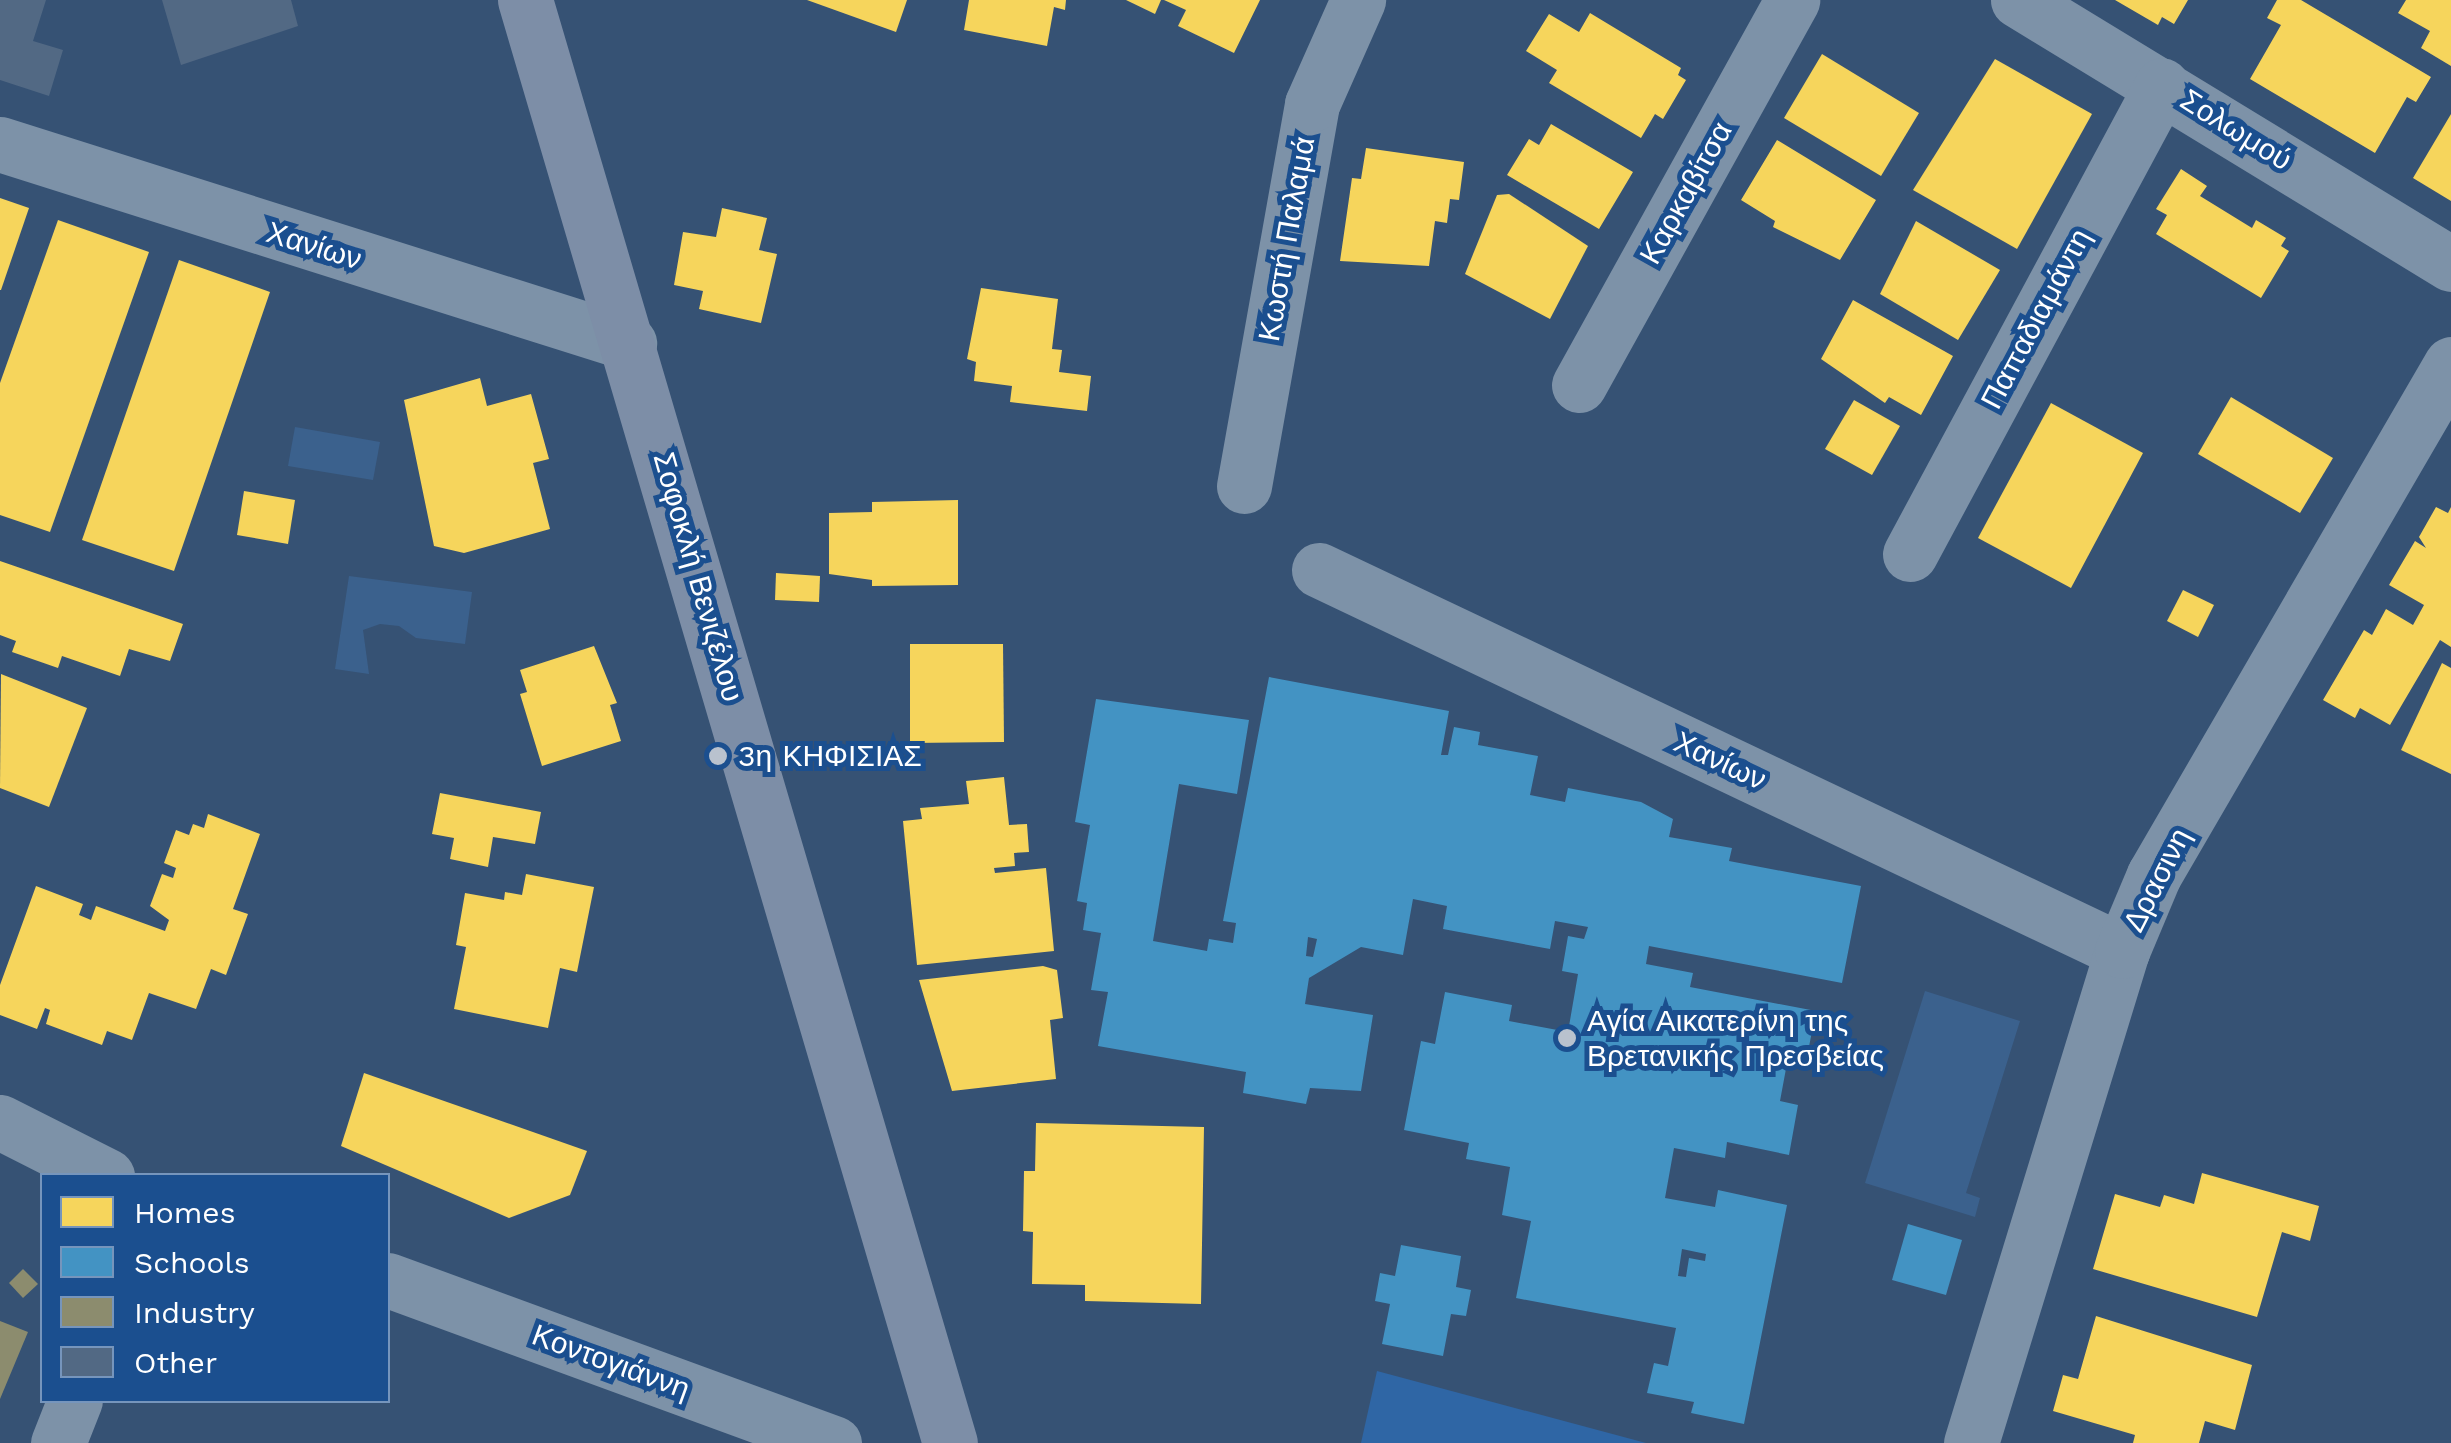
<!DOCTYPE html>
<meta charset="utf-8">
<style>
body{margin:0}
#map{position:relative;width:2451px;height:1443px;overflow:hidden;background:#365274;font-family:"Work Sans",sans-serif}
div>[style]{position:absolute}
.green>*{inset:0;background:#2f66a5}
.water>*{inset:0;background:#3b618d}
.homes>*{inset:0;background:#f6d55c}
.schools>*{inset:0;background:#4393c3}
.industry>*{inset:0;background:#8c8c6e}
.building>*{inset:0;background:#526984}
.minor>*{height:55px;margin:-27.5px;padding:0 27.5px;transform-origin:27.5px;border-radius:27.5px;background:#7d92a8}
.major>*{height:55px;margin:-27.5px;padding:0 27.5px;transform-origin:27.5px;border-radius:27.5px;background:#7d8ea7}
.dots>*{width:28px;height:28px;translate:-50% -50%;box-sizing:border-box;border:5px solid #1b4f8f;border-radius:50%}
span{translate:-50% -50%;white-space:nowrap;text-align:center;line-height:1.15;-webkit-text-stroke:10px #1b4f8f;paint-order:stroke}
.street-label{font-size:30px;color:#fff}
.poi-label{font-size:30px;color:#fff}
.left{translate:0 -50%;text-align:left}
.legend{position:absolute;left:40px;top:1173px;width:350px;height:230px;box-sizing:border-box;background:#1b4f8f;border:2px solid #7695bc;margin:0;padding:12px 18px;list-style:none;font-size:30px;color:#fff}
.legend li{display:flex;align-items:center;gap:20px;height:50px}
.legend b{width:50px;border:2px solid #7695bc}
</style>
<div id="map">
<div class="green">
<div style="clip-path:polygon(1377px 1371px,1646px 1443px,1361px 1443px)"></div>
</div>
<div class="water">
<div style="clip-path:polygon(295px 427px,380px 442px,373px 480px,288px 466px)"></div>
<div style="clip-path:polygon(349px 576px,472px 592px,465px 644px,416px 638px,399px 626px,380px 624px,363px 630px,369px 674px,335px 669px)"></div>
<div style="clip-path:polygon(1925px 991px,2020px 1021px,1966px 1193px,1980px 1198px,1975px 1217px,1865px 1183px)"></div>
</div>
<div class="homes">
<div style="clip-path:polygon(807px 0,907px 0,896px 32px)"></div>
<div style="clip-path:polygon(969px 0,1066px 0,1065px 10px,1054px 7px,1047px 46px,964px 30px)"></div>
<div style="clip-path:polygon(1126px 0,1161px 0,1155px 14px)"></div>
<div style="clip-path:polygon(1164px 0,1260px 0,1234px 53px,1178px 26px,1186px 10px)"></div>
<div style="clip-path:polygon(2115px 0,2188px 0,2174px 24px,2162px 17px,2158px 25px)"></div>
<div style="clip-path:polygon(2277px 0,2301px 0,2431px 77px,2416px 102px,2407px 97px,2375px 153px,2250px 79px,2281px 25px,2267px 18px)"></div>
<div style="clip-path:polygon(2406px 0,2451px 0,2451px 66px,2421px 48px,2430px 31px,2398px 13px)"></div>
<div style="clip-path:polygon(1590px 13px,1681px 68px,1678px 75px,1686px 80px,1663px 119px,1655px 114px,1641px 138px,1549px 83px,1557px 70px,1526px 51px,1549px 14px,1579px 32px)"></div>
<div style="clip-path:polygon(1822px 54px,1919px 113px,1881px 176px,1784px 118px)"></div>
<div style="clip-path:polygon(1995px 59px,2092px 114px,2017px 249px,1913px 190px)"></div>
<div style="clip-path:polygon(2451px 114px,2451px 201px,2413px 178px)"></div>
<div style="clip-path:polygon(1551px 124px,1633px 172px,1599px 229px,1507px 175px,1529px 139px,1539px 145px)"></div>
<div style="clip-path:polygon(1777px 140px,1876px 200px,1840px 260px,1773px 227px,1775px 221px,1741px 200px)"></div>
<div style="clip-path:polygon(1366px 148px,1464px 162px,1459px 200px,1450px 199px,1447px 223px,1435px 221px,1429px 266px,1340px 261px,1352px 178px,1361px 179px)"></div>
<div style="clip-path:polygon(2181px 169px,2207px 186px,2200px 196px,2252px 228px,2256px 220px,2286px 238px,2281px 246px,2289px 251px,2261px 298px,2156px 234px,2167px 215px,2156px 209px)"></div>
<div style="clip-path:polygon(1509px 194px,1588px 246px,1550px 319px,1465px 274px,1497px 195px)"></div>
<div style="clip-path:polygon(0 198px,29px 208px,1px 290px,0 290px)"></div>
<div style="clip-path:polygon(722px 208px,767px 218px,759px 250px,777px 254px,761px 323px,699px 309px,703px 291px,674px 285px,683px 232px,716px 237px)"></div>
<div style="clip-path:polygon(58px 220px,149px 252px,50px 532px,0 515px,0 383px)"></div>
<div style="clip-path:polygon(1916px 221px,2000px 270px,1958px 340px,1880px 294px)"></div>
<div style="clip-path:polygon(179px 260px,270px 292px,174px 571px,82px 540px)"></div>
<div style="clip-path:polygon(981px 288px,1058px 299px,1052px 349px,1062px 350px,1059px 372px,1091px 376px,1087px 411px,1010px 402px,1012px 386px,974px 381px,976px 362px,967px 359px)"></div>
<div style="clip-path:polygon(1853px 300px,1953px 356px,1921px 415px,1889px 397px,1885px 403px,1821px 359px)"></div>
<div style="clip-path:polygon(480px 378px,487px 406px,531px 394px,549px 459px,533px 463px,550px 529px,464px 553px,434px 546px,404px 400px)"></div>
<div style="clip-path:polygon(2231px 397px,2333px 458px,2300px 513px,2198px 454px)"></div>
<div style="clip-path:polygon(1854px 400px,1900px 426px,1872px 475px,1825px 449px)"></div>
<div style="clip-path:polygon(2051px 403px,2143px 453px,2071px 588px,1978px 538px)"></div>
<div style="clip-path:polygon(244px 491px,295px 500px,288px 544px,237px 535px)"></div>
<div style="clip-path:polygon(958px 500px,958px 585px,872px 586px,872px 580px,829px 574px,829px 513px,872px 512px,872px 502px)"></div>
<div style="clip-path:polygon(2436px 507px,2448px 513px,2451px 507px,2451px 647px,2440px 640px,2390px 725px,2360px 708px,2355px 718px,2323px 700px,2364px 630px,2372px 635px,2386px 609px,2413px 625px,2424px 605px,2389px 585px,2415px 541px,2426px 548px,2419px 537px)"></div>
<div style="clip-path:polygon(0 561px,183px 624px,170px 661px,129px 649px,120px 676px,62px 656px,58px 668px,12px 652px,16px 641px,0 635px)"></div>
<div style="clip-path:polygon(776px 573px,820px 576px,819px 602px,775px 600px)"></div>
<div style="clip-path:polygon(2183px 590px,2214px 605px,2198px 637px,2167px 621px)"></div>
<div style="clip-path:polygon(910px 644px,1003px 644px,1004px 742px,910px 743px)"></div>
<div style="clip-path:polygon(594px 646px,617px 703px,610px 705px,621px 741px,542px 766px,520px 694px,527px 692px,520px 670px)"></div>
<div style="clip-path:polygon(2442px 663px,2451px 668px,2451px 774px,2401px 750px)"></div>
<div style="clip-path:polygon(1px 674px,87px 708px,49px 807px,0 788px)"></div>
<div style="clip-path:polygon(1004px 777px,1009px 825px,1027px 824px,1029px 852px,1014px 853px,1015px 866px,994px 868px,995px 873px,1046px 868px,1054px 951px,917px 965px,903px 821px,922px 819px,920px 808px,969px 804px,966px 781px)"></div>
<div style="clip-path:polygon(440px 793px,541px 812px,535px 844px,493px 837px,488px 867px,450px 859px,454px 838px,432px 834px)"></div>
<div style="clip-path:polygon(208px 814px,260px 834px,233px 909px,248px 914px,226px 975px,211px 969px,196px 1009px,149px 993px,132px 1040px,107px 1031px,102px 1045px,46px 1024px,50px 1010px,45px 1008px,37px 1029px,0 1015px,0 985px,36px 886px,83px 904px,79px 915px,91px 920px,96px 906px,165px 931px,169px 920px,150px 906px,162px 874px,173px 878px,176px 868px,164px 863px,176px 830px,189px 835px,193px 824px,204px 828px)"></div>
<div style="clip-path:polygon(526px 874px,594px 887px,577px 972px,560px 968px,548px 1028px,454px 1009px,466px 947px,456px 945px,465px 893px,504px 900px,505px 892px,522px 895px)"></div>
<div style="clip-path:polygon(1043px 966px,1057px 970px,1063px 1018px,1050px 1020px,1056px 1079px,952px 1091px,919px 980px)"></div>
<div style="clip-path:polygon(364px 1073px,587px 1151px,570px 1195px,509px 1218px,341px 1146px)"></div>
<div style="clip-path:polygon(1036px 1123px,1204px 1127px,1201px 1304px,1085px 1301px,1085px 1285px,1032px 1284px,1033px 1232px,1023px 1231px,1024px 1171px,1035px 1171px)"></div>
<div style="clip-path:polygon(2202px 1173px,2319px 1206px,2310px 1241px,2282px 1232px,2257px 1317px,2093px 1269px,2115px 1194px,2160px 1207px,2164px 1195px,2194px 1204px)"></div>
<div style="clip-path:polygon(2096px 1316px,2252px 1365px,2235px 1430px,2205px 1421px,2199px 1443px,2133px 1443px,2135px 1435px,2053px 1411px,2063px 1375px,2078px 1379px)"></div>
</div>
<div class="schools">
<div style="clip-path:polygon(evenodd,1269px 677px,1449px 711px,1441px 755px,1448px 755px,1454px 727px,1480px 732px,1478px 745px,1538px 756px,1530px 795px,1565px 802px,1568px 788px,1641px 802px,1673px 819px,1669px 837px,1732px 848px,1729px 861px,1861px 886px,1842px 983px,1649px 946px,1646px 964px,1693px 973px,1690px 987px,1816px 1011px,1806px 1062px,1788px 1058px,1780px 1101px,1798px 1105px,1789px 1155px,1727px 1142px,1725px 1158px,1674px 1148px,1665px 1198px,1715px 1207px,1718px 1190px,1787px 1205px,1744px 1424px,1691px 1413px,1694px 1402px,1647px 1393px,1654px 1363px,1668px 1366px,1676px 1328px,1516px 1298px,1531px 1221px,1502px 1215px,1510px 1167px,1466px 1159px,1469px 1143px,1404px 1130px,1421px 1041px,1435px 1044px,1445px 992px,1512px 1005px,1509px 1021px,1568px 1032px,1578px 974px,1562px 971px,1568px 936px,1584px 939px,1588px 927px,1555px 921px,1550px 949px,1443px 929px,1447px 906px,1413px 899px,1403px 955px,1361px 947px,1309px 978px,1305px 1004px,1373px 1015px,1361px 1091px,1310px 1088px,1306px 1104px,1243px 1093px,1246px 1072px,1098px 1046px,1108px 992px,1091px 990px,1101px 933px,1083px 930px,1087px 903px,1077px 901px,1090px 825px,1075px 822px,1096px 699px,1249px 720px,1237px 794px,1179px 784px,1153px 941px,1207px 951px,1209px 939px,1233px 943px,1236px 923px,1223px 921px,1269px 677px,1308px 937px,1317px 939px,1313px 957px,1306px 956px,1308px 937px,1269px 677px,1682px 1249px,1706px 1254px,1705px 1261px,1689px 1258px,1686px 1277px,1678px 1276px,1682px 1249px)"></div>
<div style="clip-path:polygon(1908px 1224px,1962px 1240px,1946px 1295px,1892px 1280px)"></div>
<div style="clip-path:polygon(1401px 1245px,1461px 1256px,1456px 1287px,1471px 1290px,1466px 1316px,1451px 1314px,1443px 1356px,1382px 1344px,1390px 1304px,1375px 1301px,1380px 1273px,1395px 1276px)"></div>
</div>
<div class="industry">
<div style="clip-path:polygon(23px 1269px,38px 1284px,23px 1298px,9px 1283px)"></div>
<div style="clip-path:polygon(0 1321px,28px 1332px,0 1399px)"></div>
</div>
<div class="building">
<div style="clip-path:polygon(0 0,46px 0,33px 41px,63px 50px,49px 96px,0 80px)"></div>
<div style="clip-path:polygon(162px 0,291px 0,298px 26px,181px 65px)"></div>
</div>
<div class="minor">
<div style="left:2018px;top:0;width:507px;rotate:31.37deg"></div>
<div style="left:0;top:144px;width:660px;rotate:17.56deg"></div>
<div style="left:1579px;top:385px;width:440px;rotate:-61deg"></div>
<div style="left:1244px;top:486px;width:388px;rotate:-79.9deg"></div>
<div style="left:1312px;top:104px;width:114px;rotate:-66.1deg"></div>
<div style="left:1910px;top:554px;width:532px;rotate:-61.75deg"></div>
<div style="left:1319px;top:570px;width:889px;rotate:25.38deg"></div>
<div style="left:0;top:1122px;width:120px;rotate:26.8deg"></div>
<div style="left:388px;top:1280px;width:475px;rotate:20.1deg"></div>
<div style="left:58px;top:1443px;width:46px;rotate:-68.4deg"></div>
<div style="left:1971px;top:1443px;width:515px;rotate:-72.94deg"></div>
<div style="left:2122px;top:951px;width:82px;rotate:-67.2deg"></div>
<div style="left:2154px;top:875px;width:591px;rotate:-59.83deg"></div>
</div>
<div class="major">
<div style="left:525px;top:0;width:1504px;rotate:73.59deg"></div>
</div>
<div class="dots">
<div style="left:718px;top:756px;background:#b9c2ce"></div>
<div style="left:1567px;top:1038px;background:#b9c2ce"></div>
</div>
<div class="street-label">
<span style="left:2236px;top:130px;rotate:32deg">Σολωμού</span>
<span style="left:1686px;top:193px;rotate:-61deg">Καρκαβίτσα</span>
<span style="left:1287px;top:239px;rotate:-80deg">Κωστή Παλαμά</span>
<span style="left:314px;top:246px;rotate:17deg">Χανίων</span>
<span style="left:2036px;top:319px;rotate:-62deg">Παπαδιαμάντη</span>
<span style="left:698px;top:577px;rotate:74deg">Σοφοκλή Βενιζέλου</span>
<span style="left:1720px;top:761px;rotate:25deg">Χανίων</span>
<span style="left:2157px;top:880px;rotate:-63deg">Δρασινη</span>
<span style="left:611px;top:1362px;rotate:20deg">Κοντογιάννη</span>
</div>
<div class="poi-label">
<span class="left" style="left:738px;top:756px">3η ΚΗΦΙΣΙΑΣ</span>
<span class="left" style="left:1587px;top:1038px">Αγία Αικατερίνη της<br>Βρετανικής Πρεσβείας</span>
</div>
<ul class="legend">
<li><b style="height:28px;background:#f6d55c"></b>Homes</li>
<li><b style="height:28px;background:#4393c3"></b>Schools</li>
<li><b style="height:28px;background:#8c8c6e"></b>Industry</li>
<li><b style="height:28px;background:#526984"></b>Other</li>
</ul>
</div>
